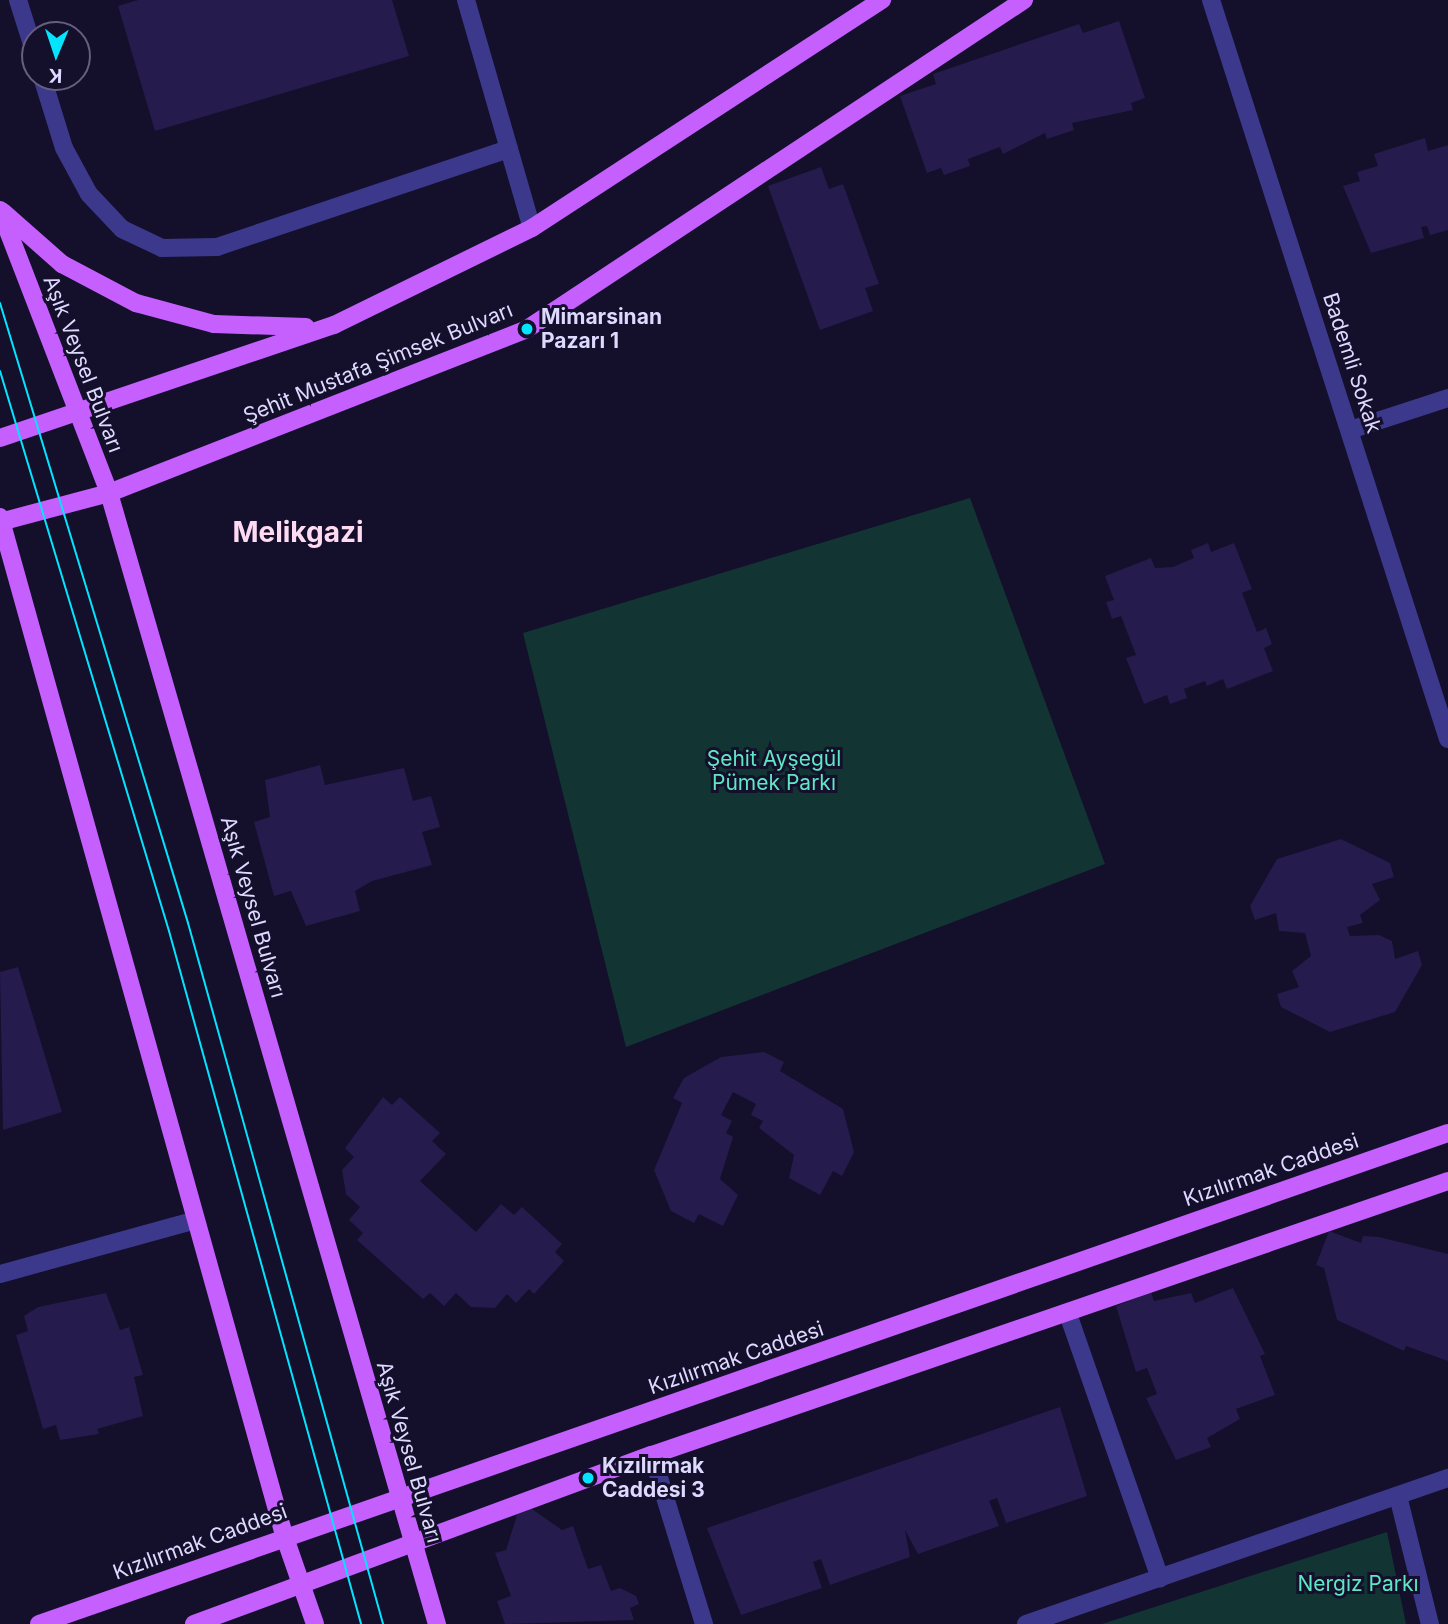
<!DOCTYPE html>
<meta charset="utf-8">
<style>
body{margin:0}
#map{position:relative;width:1448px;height:1624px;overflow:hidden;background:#140f2b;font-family:Inter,sans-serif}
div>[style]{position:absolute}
.green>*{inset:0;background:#123534}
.building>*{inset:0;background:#251b4d}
.minor>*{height:18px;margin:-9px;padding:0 9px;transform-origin:9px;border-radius:9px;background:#3c398c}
.primary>*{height:18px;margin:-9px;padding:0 9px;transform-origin:9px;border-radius:9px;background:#c560ff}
.tram>*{height:2px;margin:-1px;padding:0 1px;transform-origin:1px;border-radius:1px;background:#05e4ff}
.dots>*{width:19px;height:19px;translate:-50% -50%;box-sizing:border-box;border:4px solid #140f2b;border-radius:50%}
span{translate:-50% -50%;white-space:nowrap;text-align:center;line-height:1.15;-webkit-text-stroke:6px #140f2b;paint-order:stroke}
.poi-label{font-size:21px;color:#ded9ff;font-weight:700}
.left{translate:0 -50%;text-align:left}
.street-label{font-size:21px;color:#ded9ff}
.park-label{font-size:21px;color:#5ee6c5}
.district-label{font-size:28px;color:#ffdbf2;font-weight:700}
.north{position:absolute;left:21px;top:21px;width:70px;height:70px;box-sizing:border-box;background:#140f2b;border:2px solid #656080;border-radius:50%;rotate:182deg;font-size:19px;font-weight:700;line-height:28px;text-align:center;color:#ded9ff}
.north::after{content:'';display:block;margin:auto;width:24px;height:32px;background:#05e4ff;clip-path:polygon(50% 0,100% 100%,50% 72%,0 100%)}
</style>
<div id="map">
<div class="green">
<div style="clip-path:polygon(970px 498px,1105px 864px,626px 1047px,523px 633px)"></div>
<div style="clip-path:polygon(1387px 1532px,1406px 1624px,1102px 1624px)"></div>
</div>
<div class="building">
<div style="clip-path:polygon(138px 0,392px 0,409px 56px,155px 131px,118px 6px)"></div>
<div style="clip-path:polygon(1119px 21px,1145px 98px,1131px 103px,1133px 110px,1072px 123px,1074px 130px,1047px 139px,1045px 133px,1003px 154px,1000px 147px,968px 159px,970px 166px,944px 175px,941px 168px,927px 173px,900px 96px,936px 84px,933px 74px,1079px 24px,1083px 33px)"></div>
<div style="clip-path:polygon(1425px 138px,1428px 151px,1448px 145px,1448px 230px,1430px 235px,1427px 226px,1421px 227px,1424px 238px,1371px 253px,1343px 186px,1360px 181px,1357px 172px,1378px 166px,1374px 154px)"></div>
<div style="clip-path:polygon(821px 167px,829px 189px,843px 184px,879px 284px,865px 288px,873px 311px,820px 330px,768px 186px)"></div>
<div style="clip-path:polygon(1208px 543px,1211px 552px,1234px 543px,1252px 589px,1242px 593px,1257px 632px,1266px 628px,1272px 644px,1264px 648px,1273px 671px,1227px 689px,1223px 679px,1207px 686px,1205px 681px,1184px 689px,1187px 698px,1170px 704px,1167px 695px,1144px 704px,1126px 658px,1136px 655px,1121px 616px,1112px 619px,1106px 602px,1114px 600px,1105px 576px,1151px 558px,1155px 568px,1173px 567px,1194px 558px,1191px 550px)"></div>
<div style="clip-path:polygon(320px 765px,325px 785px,404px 768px,413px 801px,431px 796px,440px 827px,422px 832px,432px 865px,372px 881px,355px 891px,360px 911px,306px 926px,291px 891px,274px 896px,254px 822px,270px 817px,265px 780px)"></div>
<div style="clip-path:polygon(1341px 839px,1390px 863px,1394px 877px,1372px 884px,1380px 900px,1360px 915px,1363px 923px,1347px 927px,1350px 936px,1379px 935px,1392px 941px,1395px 959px,1418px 951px,1422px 965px,1395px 1012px,1330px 1032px,1281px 1007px,1277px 994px,1299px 987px,1292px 971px,1311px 956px,1305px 933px,1279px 931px,1276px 913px,1255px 920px,1250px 906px,1277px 859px)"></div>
<div style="clip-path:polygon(18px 967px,62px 1112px,3px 1130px,0 972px)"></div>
<div style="clip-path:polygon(764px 1052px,784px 1062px,780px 1071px,843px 1109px,854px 1152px,842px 1176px,833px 1171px,820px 1195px,789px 1178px,794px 1155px,759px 1128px,763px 1121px,751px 1115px,756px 1104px,733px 1092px,721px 1115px,732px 1121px,726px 1133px,733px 1137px,720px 1179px,738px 1195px,723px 1226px,699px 1214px,694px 1223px,671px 1211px,654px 1170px,682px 1103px,673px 1098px,684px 1078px,721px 1057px)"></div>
<div style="clip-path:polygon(383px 1097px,392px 1105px,400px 1097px,440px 1133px,432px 1141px,446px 1154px,420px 1181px,476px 1232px,501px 1204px,514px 1215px,522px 1207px,562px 1244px,555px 1252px,564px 1261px,534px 1294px,529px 1289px,516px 1303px,507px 1294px,495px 1308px,471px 1307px,456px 1293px,444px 1306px,430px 1293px,423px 1299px,357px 1240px,363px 1233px,349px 1220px,360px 1207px,346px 1194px,342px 1170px,354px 1157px,345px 1148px)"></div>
<div style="clip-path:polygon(1329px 1231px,1361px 1243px,1363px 1236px,1379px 1237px,1448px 1254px,1448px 1361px,1406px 1346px,1404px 1351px,1337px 1320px,1324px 1268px,1316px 1265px)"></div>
<div style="clip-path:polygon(1233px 1288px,1265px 1354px,1260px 1356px,1275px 1395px,1236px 1409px,1240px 1419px,1207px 1438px,1211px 1447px,1176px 1460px,1146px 1398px,1157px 1394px,1147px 1368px,1136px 1372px,1116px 1306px,1151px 1292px,1154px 1301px,1191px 1293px,1195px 1303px)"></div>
<div style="clip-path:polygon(106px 1293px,120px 1330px,129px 1327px,143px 1375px,134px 1377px,143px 1416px,97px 1429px,99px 1434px,60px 1440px,56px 1425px,43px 1429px,16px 1335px,28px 1331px,24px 1316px,38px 1307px)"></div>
<div style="clip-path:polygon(1060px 1407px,1087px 1496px,1006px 1523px,997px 1498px,989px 1501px,999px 1526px,918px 1554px,905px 1530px,910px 1557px,830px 1585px,821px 1559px,813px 1562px,822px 1588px,741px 1615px,707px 1528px)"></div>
<div style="clip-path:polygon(529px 1507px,562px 1530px,573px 1526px,588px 1569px,601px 1565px,611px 1591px,620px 1588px,636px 1596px,639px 1604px,630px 1608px,634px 1620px,505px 1624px,497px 1601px,511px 1596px,495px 1553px,506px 1550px,518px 1512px)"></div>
</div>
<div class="minor">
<div style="left:18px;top:0;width:57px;rotate:72.5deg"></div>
<div style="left:466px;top:0;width:237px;rotate:73.9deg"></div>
<div style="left:1211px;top:0;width:776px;rotate:72.22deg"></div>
<div style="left:42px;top:77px;width:74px;rotate:72.8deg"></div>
<div style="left:64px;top:148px;width:52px;rotate:61.5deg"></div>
<div style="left:89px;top:194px;width:48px;rotate:46.7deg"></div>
<div style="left:122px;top:229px;width:44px;rotate:25.4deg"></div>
<div style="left:162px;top:248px;width:55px;rotate:-1deg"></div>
<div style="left:217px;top:247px;width:308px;rotate:-18.6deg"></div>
<div style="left:1350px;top:430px;width:103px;rotate:-18.1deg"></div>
<div style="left:0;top:1274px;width:203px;rotate:-15.4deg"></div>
<div style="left:1068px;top:1314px;width:280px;rotate:70.8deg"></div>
<div style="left:652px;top:1455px;width:177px;rotate:72.9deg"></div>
<div style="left:1398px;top:1496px;width:132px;rotate:76deg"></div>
<div style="left:1026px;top:1624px;width:447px;rotate:-19.1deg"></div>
</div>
<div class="primary">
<div style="left:0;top:210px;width:303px;rotate:68.9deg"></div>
<div style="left:109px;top:493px;width:1178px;rotate:73.83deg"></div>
<div style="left:3px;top:212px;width:79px;rotate:41.4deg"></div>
<div style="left:62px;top:264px;width:84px;rotate:27.8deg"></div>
<div style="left:136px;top:303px;width:81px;rotate:15.1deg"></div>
<div style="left:214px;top:324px;width:92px;rotate:1.9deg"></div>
<div style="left:0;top:438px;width:353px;rotate:-18.7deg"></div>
<div style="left:334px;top:325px;width:220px;rotate:-26.1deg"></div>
<div style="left:532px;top:228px;width:418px;rotate:-33.1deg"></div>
<div style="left:0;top:517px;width:1057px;rotate:74.41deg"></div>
<div style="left:284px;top:1535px;width:94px;rotate:70.8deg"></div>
<div style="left:0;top:522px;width:113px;rotate:-14.9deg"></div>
<div style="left:109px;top:493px;width:449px;rotate:-21.4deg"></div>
<div style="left:527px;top:329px;width:596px;rotate:-33.5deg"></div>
<div style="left:39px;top:1624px;width:1492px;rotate:-19.21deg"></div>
<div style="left:194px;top:1624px;width:488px;rotate:-20.3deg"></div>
<div style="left:652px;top:1455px;width:842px;rotate:-18.99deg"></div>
</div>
<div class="tram">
<div style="left:0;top:303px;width:648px;rotate:73.13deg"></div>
<div style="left:188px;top:923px;width:728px;rotate:74.45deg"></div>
<div style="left:0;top:371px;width:585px;rotate:73.21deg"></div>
<div style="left:169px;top:931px;width:719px;rotate:74.51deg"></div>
</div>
<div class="dots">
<div style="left:527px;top:329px;background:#05e4ff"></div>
<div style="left:588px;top:1478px;background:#05e4ff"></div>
</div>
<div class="poi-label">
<span class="left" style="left:541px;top:329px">Mimarsinan<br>Pazarı 1</span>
<span class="left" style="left:602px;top:1478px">Kızılırmak<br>Caddesi 3</span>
</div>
<div class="street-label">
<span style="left:378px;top:363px;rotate:-22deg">Şehit Mustafa Şimsek Bulvarı</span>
<span style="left:1352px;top:363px;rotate:72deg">Bademli Sokak</span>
<span style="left:83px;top:364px;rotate:69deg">Aşık Veysel Bulvarı</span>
<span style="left:253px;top:907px;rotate:74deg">Aşık Veysel Bulvarı</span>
<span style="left:1271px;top:1170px;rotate:-19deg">Kızılırmak Caddesi</span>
<span style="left:736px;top:1358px;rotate:-19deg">Kızılırmak Caddesi</span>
<span style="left:409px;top:1452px;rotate:74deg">Aşık Veysel Bulvarı</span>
<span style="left:200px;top:1542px;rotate:-20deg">Kızılırmak Caddesi</span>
</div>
<div class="park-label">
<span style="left:774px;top:771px">Şehit Ayşegül<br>Pümek Parkı</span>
<span style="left:1358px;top:1584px">Nergiz Parkı</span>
</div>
<div class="district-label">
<span style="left:298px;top:532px">Melikgazi</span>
</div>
<div class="north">K</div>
</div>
